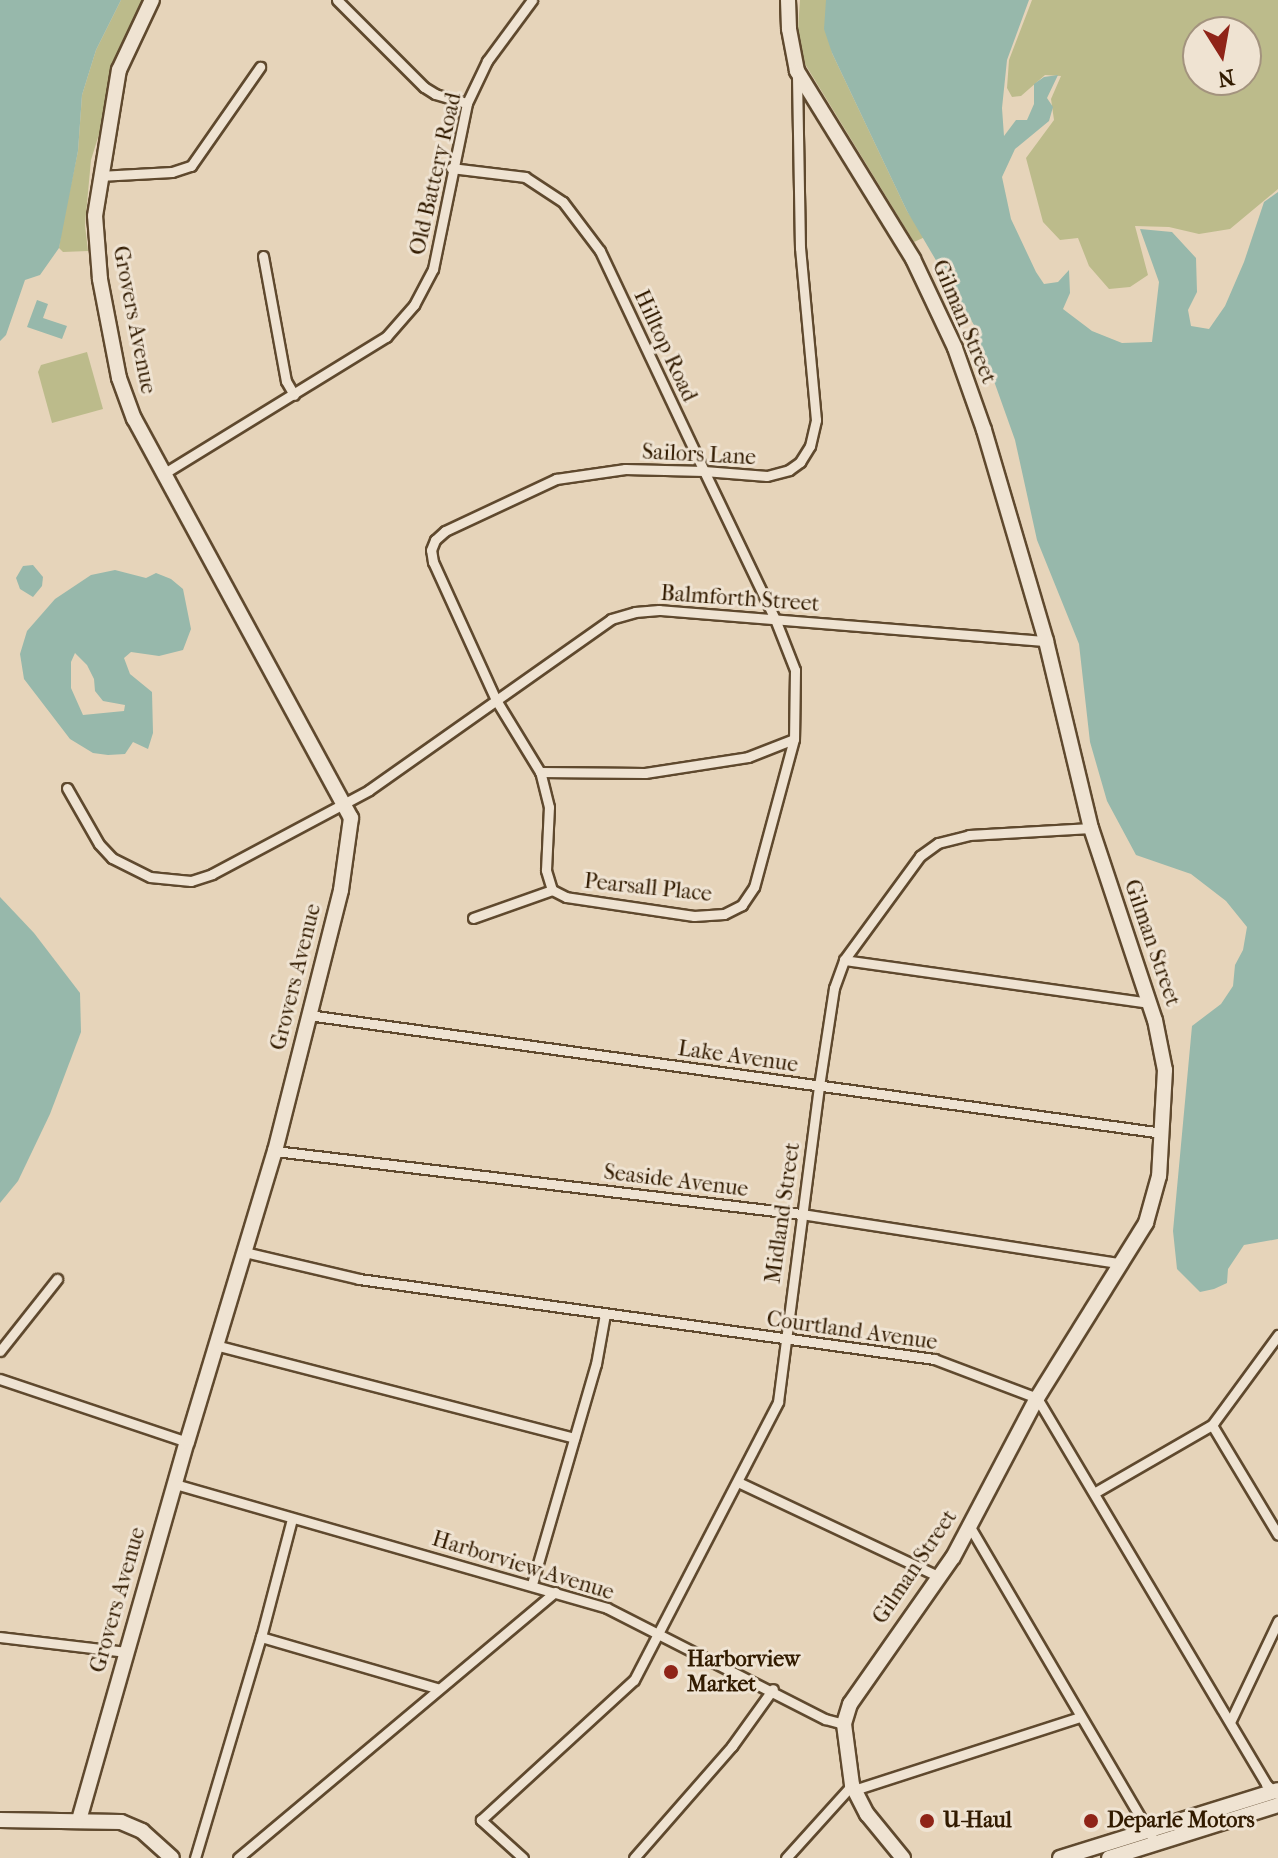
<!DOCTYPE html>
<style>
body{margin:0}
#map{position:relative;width:1278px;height:1858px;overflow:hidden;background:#e6d4ba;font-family:"IM FELL French Canon",serif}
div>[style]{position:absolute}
.green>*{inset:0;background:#bcbb8b}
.water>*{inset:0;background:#97b8ab}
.roads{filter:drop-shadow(2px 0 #5f492e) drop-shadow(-2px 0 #5f492e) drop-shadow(0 2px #5f492e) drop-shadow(0 -2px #5f492e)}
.street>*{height:9px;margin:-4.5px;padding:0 4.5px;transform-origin:4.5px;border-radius:4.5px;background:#efe3d2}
.secondary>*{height:14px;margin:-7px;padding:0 7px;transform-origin:7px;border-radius:7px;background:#efe3d2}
.dots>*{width:22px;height:22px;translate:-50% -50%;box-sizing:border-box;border:4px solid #efe3d2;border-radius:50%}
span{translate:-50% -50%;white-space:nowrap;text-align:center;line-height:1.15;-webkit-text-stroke:6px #efe3d2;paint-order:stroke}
.street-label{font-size:22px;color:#321b00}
.poi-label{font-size:22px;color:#321b00;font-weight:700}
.left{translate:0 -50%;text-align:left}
.north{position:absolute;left:1182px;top:16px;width:80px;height:80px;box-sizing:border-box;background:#efe3d2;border:2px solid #a3937e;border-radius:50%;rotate:169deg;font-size:22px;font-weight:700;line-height:32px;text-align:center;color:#321b00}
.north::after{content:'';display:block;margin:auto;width:28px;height:36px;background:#8f2418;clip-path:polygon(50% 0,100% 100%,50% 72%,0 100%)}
</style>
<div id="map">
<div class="green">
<div style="clip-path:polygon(121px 0,151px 0,122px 60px,91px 160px,85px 225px,88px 251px,63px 252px,59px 248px,62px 227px,78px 151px,82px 95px,96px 50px)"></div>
<div style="clip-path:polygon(800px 0,826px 0,832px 53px,907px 211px,925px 237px,914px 242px,805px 64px,798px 29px)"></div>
<div style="clip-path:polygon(evenodd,1032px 0,1278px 0,1278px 189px,1230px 229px,1199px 234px,1169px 227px,1135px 226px,1148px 275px,1130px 287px,1109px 289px,1089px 266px,1078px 238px,1060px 240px,1043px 222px,1026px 158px,1054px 120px,1051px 99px,1061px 76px,1045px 75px,1021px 96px,1012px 97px,1007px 88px,1009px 60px,1032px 0,1198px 32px,1246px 32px,1246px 80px,1198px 80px,1198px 32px)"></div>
<div style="clip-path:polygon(87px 352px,103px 409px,52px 423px,38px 372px,41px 365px)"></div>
</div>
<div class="water">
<div style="clip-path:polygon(0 0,121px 0,96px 50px,82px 95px,78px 151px,59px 248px,40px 275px,25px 280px,6px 335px,0 341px)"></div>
<div style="clip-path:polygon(826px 0,1029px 0,1007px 60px,1002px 108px,1004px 136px,1016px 120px,1027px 120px,1034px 104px,1034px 84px,1044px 77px,1058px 75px,1047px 98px,1053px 107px,1049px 121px,1015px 149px,1002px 177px,1011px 219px,1036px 272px,1044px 284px,1058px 282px,1069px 270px,1070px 293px,1063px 309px,1092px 331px,1122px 343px,1152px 342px,1159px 282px,1140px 229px,1172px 232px,1196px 258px,1197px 292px,1188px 310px,1191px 326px,1209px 329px,1225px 306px,1244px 262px,1264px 202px,1278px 192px,1278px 1239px,1244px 1245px,1228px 1269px,1227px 1283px,1214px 1289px,1200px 1292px,1177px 1269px,1173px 1231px,1192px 1026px,1221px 1004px,1233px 986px,1235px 965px,1243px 950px,1247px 927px,1226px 901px,1191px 874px,1136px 855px,1107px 801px,1090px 742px,1079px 644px,1037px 540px,1015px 440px,974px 325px,907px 211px,832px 53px,824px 29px)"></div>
<div style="clip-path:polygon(37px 300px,48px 304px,43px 318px,67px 326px,62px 339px,27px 327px)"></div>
<div style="clip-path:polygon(33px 565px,43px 577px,42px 586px,33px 597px,20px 589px,16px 578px,23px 566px)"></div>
<div style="clip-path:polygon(evenodd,115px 570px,146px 578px,156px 573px,171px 579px,183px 589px,191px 629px,183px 650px,159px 656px,131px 652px,124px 658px,130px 674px,152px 692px,153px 733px,148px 749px,133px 742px,125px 754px,108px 755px,93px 753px,70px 739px,24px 679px,20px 654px,27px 631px,55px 599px,91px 575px,115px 570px,75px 653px,87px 665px,94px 679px,95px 691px,103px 701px,125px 705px,124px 711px,83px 715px,71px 688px,71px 662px,75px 653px)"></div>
<div style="clip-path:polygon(0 897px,34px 933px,80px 993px,81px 1032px,50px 1114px,18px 1181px,0 1203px)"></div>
</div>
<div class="roads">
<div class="street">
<div style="left:337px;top:0;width:123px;rotate:45deg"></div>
<div style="left:424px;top:87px;width:13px;rotate:32deg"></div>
<div style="left:435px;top:94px;width:33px;rotate:16deg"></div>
<div style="left:451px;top:168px;width:75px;rotate:6.9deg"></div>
<div style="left:525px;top:177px;width:45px;rotate:33.3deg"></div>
<div style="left:563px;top:202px;width:61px;rotate:52.9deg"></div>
<div style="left:600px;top:251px;width:243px;rotate:64.7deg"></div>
<div style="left:704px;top:471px;width:164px;rotate:64.4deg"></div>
<div style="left:775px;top:619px;width:55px;rotate:68.6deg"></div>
<div style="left:795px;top:670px;width:69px;rotate:90.8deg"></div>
<div style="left:794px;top:739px;width:153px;rotate:105.1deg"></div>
<div style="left:754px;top:887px;width:22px;rotate:124deg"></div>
<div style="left:742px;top:905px;width:20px;rotate:153deg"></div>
<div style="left:724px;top:914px;width:30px;rotate:176deg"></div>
<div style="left:694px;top:916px;width:129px;rotate:-171.6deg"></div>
<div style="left:566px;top:897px;width:16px;rotate:-153deg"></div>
<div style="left:552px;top:890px;width:21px;rotate:-107deg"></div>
<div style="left:546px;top:870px;width:63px;rotate:-87.3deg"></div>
<div style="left:549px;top:807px;width:36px;rotate:-104deg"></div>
<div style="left:540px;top:772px;width:84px;rotate:-121.4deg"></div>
<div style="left:496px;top:700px;width:152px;rotate:-114.5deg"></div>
<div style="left:433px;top:562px;width:12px;rotate:-99deg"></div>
<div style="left:431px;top:550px;width:11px;rotate:-68deg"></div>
<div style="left:435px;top:540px;width:13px;rotate:-42deg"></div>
<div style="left:445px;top:531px;width:123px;rotate:-25.1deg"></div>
<div style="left:556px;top:479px;width:70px;rotate:-8.2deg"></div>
<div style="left:625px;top:469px;width:79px;rotate:1.5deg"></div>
<div style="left:704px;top:471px;width:63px;rotate:4.5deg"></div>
<div style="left:767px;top:476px;width:23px;rotate:-15deg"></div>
<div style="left:789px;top:470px;width:14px;rotate:-36deg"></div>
<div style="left:800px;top:462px;width:19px;rotate:-58deg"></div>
<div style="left:810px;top:446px;width:27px;rotate:-77deg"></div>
<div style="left:816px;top:420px;width:173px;rotate:-95.3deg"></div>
<div style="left:800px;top:248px;width:175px;rotate:-91deg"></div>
<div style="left:99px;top:176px;width:73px;rotate:-3.1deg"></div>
<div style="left:172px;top:172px;width:20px;rotate:-18deg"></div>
<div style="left:191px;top:166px;width:121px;rotate:-55.1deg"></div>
<div style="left:263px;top:256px;width:127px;rotate:79.6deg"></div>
<div style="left:286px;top:381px;width:16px;rotate:60deg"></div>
<div style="left:163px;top:474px;width:262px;rotate:-31.6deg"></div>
<div style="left:386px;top:337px;width:43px;rotate:-48.8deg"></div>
<div style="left:414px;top:305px;width:41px;rotate:-62.2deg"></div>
<div style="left:433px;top:269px;width:169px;rotate:-78.4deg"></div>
<div style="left:467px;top:103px;width:47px;rotate:-64.5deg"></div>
<div style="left:487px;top:61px;width:76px;rotate:-53.6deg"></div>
<div style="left:540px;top:772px;width:105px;rotate:0.5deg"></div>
<div style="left:645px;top:773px;width:104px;rotate:-8.8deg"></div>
<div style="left:748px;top:757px;width:49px;rotate:-21.4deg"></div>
<div style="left:67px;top:788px;width:64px;rotate:60.3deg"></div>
<div style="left:99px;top:844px;width:19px;rotate:47deg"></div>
<div style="left:112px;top:858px;width:42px;rotate:26.6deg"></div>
<div style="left:150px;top:877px;width:41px;rotate:5.6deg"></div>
<div style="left:191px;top:881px;width:22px;rotate:-18deg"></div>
<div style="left:212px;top:874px;width:178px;rotate:-28.1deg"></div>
<div style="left:369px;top:790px;width:296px;rotate:-35.2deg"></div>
<div style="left:611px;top:619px;width:25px;rotate:-16deg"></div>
<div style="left:635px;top:612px;width:24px;rotate:-5deg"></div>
<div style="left:659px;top:610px;width:388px;rotate:4.6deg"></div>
<div style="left:473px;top:918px;width:84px;rotate:-19.5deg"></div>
<div style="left:844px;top:960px;width:308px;rotate:8deg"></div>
<div style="left:308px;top:1015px;width:863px;rotate:7.86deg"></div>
<div style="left:275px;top:1151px;width:530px;rotate:6.83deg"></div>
<div style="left:801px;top:1214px;width:321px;rotate:8.8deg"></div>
<div style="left:244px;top:1252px;width:118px;rotate:13.2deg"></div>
<div style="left:359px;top:1279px;width:581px;rotate:7.92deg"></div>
<div style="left:934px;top:1359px;width:110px;rotate:20.7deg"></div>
<div style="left:1037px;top:1398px;width:449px;rotate:59.3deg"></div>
<div style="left:1266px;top:1784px;width:15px;rotate:42deg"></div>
<div style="left:215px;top:1345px;width:371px;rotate:14.5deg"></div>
<div style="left:0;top:1351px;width:92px;rotate:-51.6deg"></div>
<div style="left:0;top:1379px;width:197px;rotate:18.6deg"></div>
<div style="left:1212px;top:1425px;width:128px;rotate:59deg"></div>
<div style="left:738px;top:1482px;width:223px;rotate:25.2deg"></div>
<div style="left:175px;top:1484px;width:449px;rotate:16deg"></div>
<div style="left:607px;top:1608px;width:245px;rotate:27deg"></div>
<div style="left:825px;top:1719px;width:20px;rotate:15deg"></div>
<div style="left:1094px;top:1493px;width:136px;rotate:-30deg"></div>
<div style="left:1212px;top:1425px;width:112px;rotate:-53.7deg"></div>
<div style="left:970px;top:1527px;width:368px;rotate:59.6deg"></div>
<div style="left:532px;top:1584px;width:229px;rotate:-73.8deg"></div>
<div style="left:596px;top:1364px;width:51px;rotate:-79.8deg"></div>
<div style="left:0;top:1637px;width:127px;rotate:6.8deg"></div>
<div style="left:261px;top:1637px;width:183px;rotate:16.2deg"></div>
<div style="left:1231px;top:1720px;width:110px;rotate:-64.6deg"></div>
<div style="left:854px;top:1790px;width:237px;rotate:-17.9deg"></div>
<div style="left:195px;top:1858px;width:231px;rotate:-73.4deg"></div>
<div style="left:261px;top:1637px;width:122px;rotate:-75.3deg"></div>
<div style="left:238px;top:1858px;width:414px;rotate:-40deg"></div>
<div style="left:523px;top:1858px;width:57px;rotate:-137.9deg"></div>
<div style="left:481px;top:1820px;width:207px;rotate:-42.5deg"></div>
<div style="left:634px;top:1680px;width:313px;rotate:-62.6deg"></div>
<div style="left:778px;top:1402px;width:319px;rotate:-82.6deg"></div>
<div style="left:819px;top:1086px;width:99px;rotate:-81.3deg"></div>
<div style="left:834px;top:988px;width:30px;rotate:-70deg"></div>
<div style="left:844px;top:960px;width:129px;rotate:-53.8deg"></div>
<div style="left:920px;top:856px;width:22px;rotate:-36deg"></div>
<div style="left:938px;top:843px;width:32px;rotate:-14deg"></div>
<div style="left:969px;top:835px;width:122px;rotate:-3.3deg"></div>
<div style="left:634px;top:1858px;width:149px;rotate:-48.8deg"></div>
<div style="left:732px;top:1746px;width:70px;rotate:-54.3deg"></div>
<div style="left:786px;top:1858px;width:98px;rotate:-47.9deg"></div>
</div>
<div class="secondary">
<div style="left:788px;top:0;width:29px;rotate:88deg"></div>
<div style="left:789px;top:29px;width:43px;rotate:79.2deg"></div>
<div style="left:797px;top:71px;width:221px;rotate:58.3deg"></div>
<div style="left:913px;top:259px;width:98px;rotate:64.7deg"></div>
<div style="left:955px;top:348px;width:87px;rotate:70.5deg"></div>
<div style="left:984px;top:430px;width:220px;rotate:73.6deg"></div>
<div style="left:1046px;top:641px;width:192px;rotate:76.5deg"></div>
<div style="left:1091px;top:828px;width:202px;rotate:71.6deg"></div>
<div style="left:1155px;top:1020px;width:51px;rotate:78.7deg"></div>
<div style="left:1165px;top:1070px;width:106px;rotate:93.2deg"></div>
<div style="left:1159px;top:1176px;width:49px;rotate:105.5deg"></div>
<div style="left:1146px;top:1223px;width:206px;rotate:121.9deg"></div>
<div style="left:1037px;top:1398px;width:180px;rotate:117.8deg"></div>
<div style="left:953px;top:1557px;width:179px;rotate:125deg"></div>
<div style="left:850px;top:1704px;width:21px;rotate:107deg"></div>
<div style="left:844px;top:1724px;width:62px;rotate:82.5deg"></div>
<div style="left:852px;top:1785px;width:33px;rotate:63deg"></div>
<div style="left:867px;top:1814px;width:57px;rotate:50.7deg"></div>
<div style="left:0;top:1820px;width:121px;rotate:0.9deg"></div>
<div style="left:121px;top:1822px;width:23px;rotate:23deg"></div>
<div style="left:142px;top:1831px;width:40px;rotate:42deg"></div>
<div style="left:79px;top:1820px;width:393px;rotate:-74.1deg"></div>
<div style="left:187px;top:1442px;width:304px;rotate:-73.2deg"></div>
<div style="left:275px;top:1151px;width:269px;rotate:-75.8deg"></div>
<div style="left:341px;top:890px;width:73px;rotate:-82.1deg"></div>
<div style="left:351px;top:818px;width:454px;rotate:-118.5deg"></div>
<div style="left:134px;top:419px;width:44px;rotate:-110.1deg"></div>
<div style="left:119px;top:378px;width:101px;rotate:-100.9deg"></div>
<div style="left:100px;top:279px;width:63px;rotate:-94.5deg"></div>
<div style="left:95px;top:216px;width:148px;rotate:-80.7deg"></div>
<div style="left:119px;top:70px;width:77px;rotate:-64.8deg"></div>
<div style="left:1060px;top:1858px;width:228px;rotate:-17.3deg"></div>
<div style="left:1109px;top:1858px;width:177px;rotate:-17.4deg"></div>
</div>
</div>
<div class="dots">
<div style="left:671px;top:1672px;background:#8f2418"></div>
<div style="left:927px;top:1821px;background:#8f2418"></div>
<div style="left:1091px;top:1821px;background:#8f2418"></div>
</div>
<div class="street-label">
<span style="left:436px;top:174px;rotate:-77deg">Old Battery Road</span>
<span style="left:134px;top:320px;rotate:79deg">Grovers Avenue</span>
<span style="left:964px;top:322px;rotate:67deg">Gilman Street</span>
<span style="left:665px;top:346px;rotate:65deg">Hilltop Road</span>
<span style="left:699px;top:455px;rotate:3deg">Sailors Lane</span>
<span style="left:740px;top:599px;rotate:4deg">Balmforth Street</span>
<span style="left:648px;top:888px;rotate:6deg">Pearsall Place</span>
<span style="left:1152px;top:943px;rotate:71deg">Gilman Street</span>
<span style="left:296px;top:977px;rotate:-76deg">Grovers Avenue</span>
<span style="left:738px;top:1057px;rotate:8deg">Lake Avenue</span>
<span style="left:676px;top:1181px;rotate:7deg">Seaside Avenue</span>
<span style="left:783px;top:1213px;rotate:-82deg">Midland Street</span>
<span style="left:852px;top:1331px;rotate:8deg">Courtland Avenue</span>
<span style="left:523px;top:1566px;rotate:17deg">Harborview Avenue</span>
<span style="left:915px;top:1567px;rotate:-56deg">Gilman Street</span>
<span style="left:118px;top:1600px;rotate:-74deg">Grovers Avenue</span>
</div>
<div class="poi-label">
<span class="left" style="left:687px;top:1672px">Harborview<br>Market</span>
<span class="left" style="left:943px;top:1821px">U-Haul</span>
<span class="left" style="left:1107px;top:1821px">Deparle Motors</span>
</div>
<div class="north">N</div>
</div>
